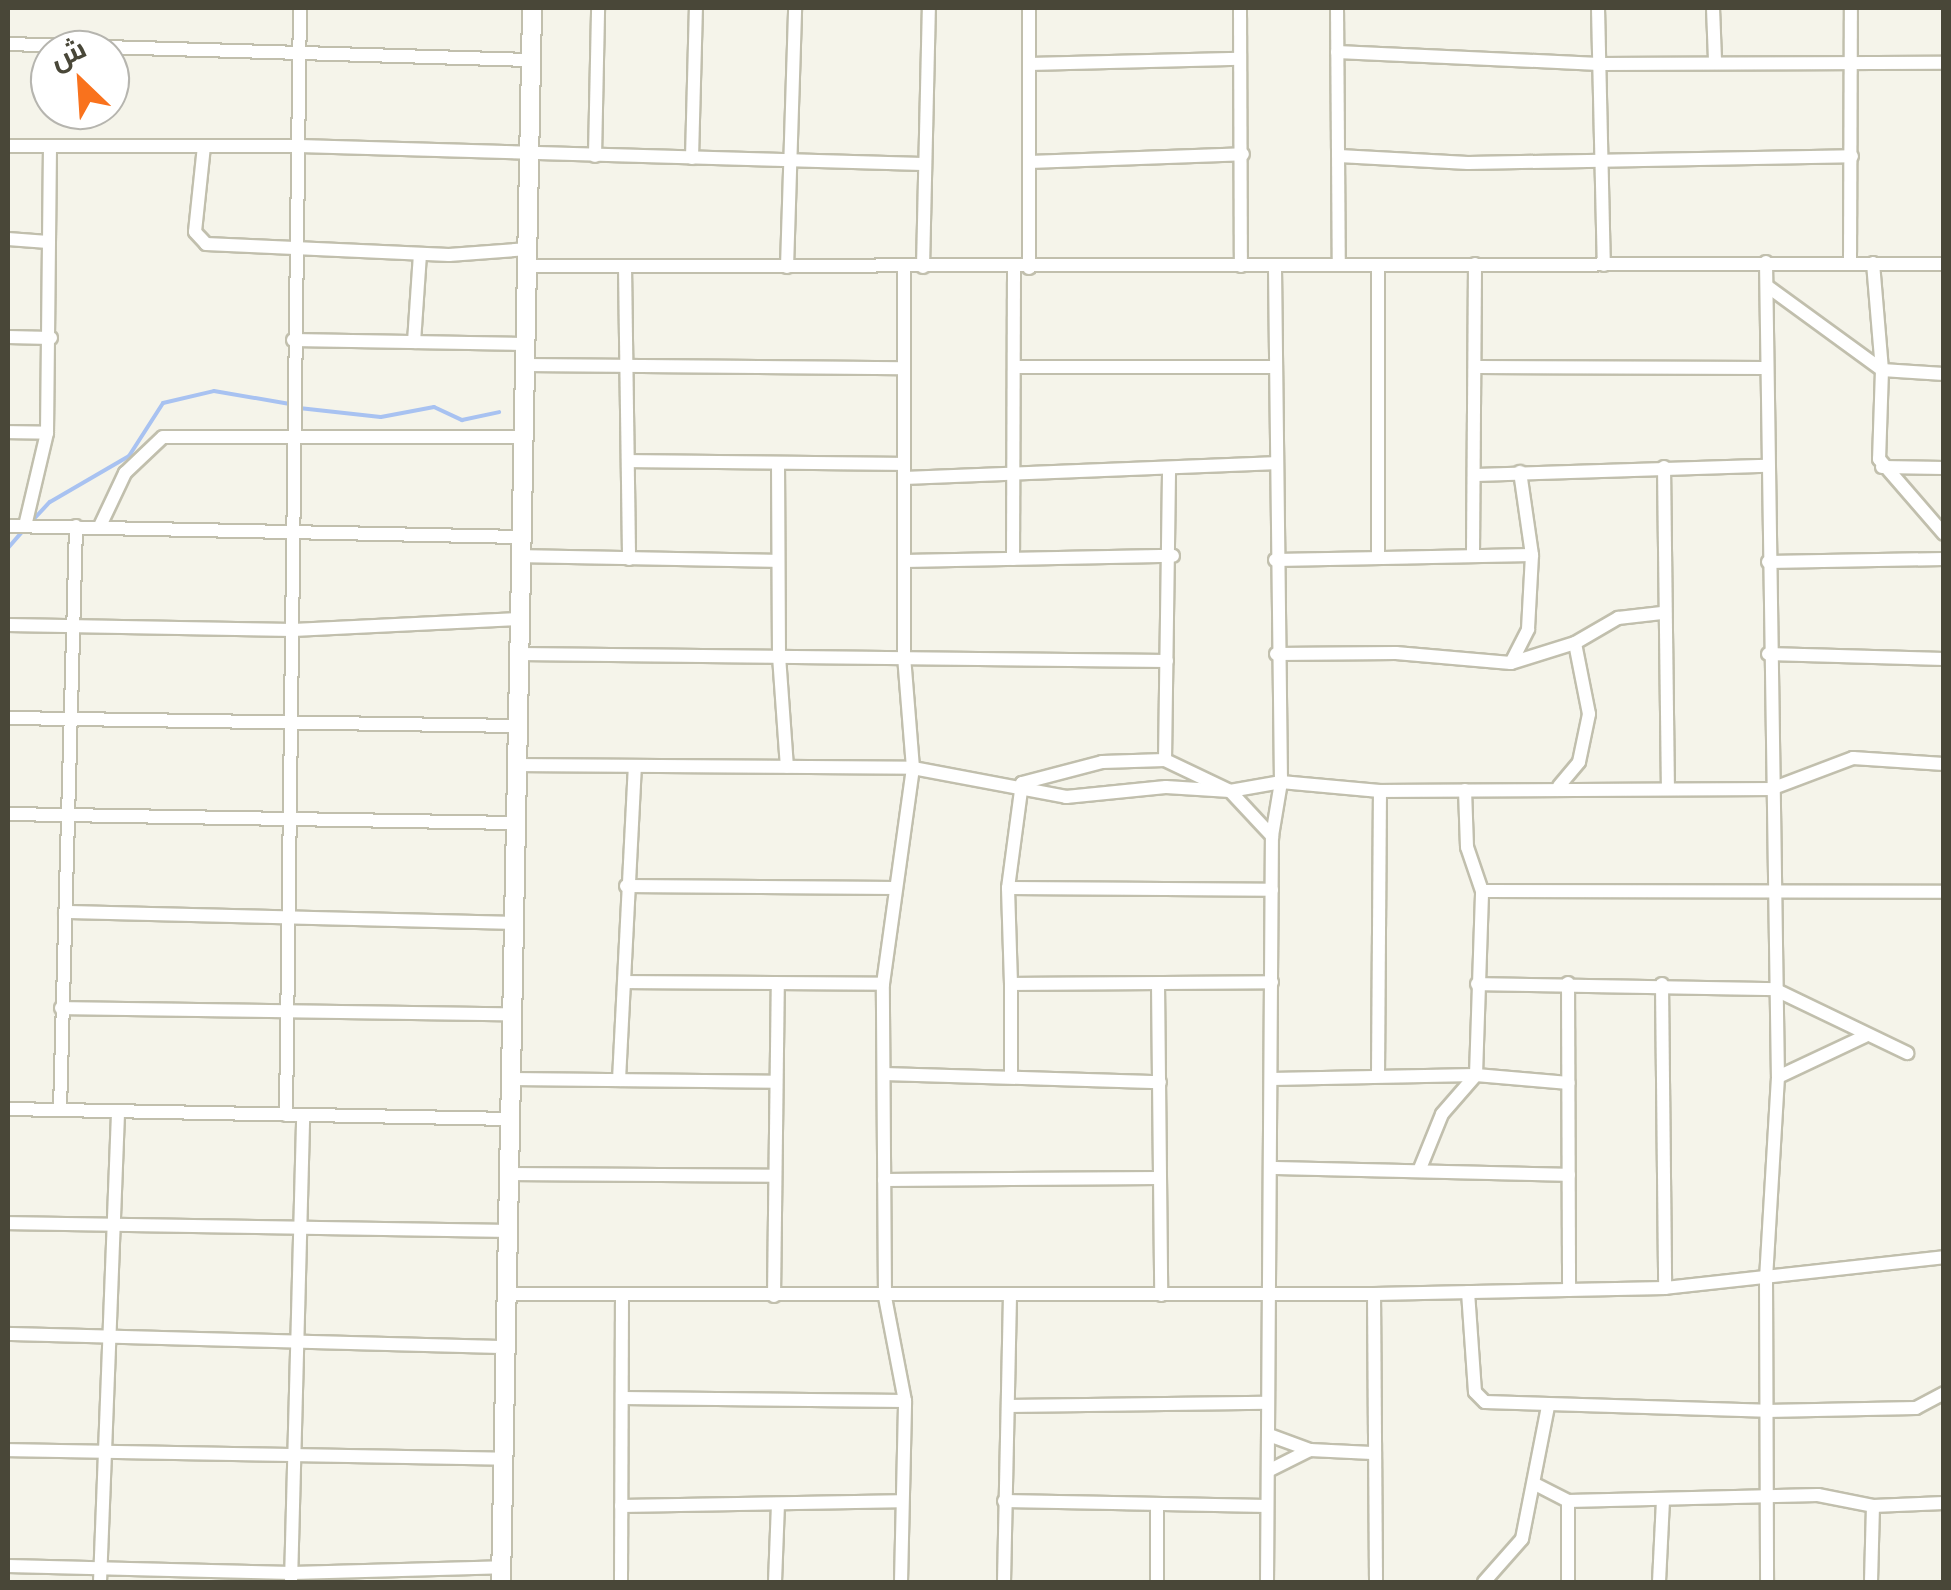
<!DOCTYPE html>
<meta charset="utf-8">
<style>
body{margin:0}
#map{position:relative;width:1951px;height:1590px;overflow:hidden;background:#f5f4ea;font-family:Arial,Cairo,sans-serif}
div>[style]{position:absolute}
.stream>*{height:4px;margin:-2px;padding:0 2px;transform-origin:2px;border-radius:2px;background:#a8c2f1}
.roads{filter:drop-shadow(2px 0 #c1bfad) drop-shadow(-2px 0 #c1bfad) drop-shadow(0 2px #c1bfad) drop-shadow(0 -2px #c1bfad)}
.minor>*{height:12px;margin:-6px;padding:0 6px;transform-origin:6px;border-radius:6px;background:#fff}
.tertiary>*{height:18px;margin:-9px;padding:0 9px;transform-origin:9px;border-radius:9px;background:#fff}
span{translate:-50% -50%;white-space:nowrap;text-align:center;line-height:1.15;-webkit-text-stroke:9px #fff;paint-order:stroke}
.frame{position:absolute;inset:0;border:10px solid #494738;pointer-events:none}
.north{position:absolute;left:30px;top:30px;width:100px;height:100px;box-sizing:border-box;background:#fff;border:2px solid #b6b5af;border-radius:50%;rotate:335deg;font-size:28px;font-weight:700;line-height:40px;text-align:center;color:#494738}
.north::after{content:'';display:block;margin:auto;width:35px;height:45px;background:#f9721d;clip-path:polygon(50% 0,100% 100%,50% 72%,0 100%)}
</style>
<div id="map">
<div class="stream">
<div style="left:299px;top:408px;width:82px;rotate:6.3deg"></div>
<div style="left:381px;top:417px;width:54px;rotate:-10.7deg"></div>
<div style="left:434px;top:407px;width:31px;rotate:25deg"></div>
<div style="left:462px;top:420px;width:38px;rotate:-12deg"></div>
<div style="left:32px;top:521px;width:26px;rotate:-47deg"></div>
<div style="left:50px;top:502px;width:91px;rotate:-30.2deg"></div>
<div style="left:129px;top:456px;width:63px;rotate:-57.3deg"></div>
<div style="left:163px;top:403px;width:52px;rotate:-13.2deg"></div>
<div style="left:214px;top:391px;width:77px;rotate:9.7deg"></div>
<div style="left:8px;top:548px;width:23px;rotate:-49deg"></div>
</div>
<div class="roads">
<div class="minor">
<div style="left:1240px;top:8px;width:258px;rotate:89.8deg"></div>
<div style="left:1337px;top:8px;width:256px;rotate:89.6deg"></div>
<div style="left:1598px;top:8px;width:257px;rotate:88.7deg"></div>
<div style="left:1713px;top:8px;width:52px;rotate:87.8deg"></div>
<div style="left:8px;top:44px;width:522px;rotate:1.76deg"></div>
<div style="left:1337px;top:52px;width:262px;rotate:2.6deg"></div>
<div style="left:1599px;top:64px;width:345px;rotate:-0.2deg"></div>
<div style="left:1029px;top:64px;width:211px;rotate:-1.4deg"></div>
<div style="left:8px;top:146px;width:291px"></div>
<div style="left:299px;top:146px;width:624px;rotate:1.65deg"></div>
<div style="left:204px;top:146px;width:86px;rotate:96deg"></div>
<div style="left:195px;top:232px;width:16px;rotate:47deg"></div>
<div style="left:206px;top:244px;width:243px;rotate:2.6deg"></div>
<div style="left:449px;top:255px;width:79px;rotate:-4.3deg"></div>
<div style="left:595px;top:156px;width:148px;rotate:-88.8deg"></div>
<div style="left:1339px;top:156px;width:129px;rotate:3.1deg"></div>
<div style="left:1468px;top:163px;width:384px;rotate:-1deg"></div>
<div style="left:692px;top:158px;width:150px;rotate:-88.5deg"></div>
<div style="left:1029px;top:162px;width:214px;rotate:-2.1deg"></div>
<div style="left:8px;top:239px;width:40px;rotate:4.3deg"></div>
<div style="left:1766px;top:262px;width:815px;rotate:89.16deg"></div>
<div style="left:1778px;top:1077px;width:200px;rotate:93.4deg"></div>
<div style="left:1766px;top:1277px;width:305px;rotate:89.8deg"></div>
<div style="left:1850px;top:263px;width:255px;rotate:-89.8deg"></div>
<div style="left:1873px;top:263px;width:107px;rotate:85.2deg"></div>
<div style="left:1882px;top:370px;width:89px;rotate:91.9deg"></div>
<div style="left:1879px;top:459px;width:99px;rotate:49.1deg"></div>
<div style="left:527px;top:266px;width:1417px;rotate:-0.08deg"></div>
<div style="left:625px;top:267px;width:292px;rotate:89.2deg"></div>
<div style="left:787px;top:267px;width:259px;rotate:-88.2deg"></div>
<div style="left:923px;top:267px;width:259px;rotate:-88.7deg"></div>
<div style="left:1029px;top:268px;width:260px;rotate:-90deg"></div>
<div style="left:1767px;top:286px;width:142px;rotate:36.1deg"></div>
<div style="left:1882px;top:370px;width:62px;rotate:3.7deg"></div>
<div style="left:8px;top:337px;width:43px;rotate:1.3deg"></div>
<div style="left:293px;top:340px;width:231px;rotate:1deg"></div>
<div style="left:414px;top:342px;width:88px;rotate:-86.1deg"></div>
<div style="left:525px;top:365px;width:379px;rotate:0.5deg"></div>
<div style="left:1014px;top:367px;width:260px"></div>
<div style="left:1477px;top:367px;width:290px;rotate:0.2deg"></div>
<div style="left:8px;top:432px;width:39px;rotate:1deg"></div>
<div style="left:628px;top:461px;width:276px;rotate:0.6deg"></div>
<div style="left:778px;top:463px;width:193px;rotate:89.7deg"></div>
<div style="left:779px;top:656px;width:111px;rotate:85.9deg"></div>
<div style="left:1664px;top:467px;width:322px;rotate:89.3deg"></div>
<div style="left:1882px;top:467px;width:62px;rotate:0.9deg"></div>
<div style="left:1476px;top:475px;width:291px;rotate:-1.8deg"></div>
<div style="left:904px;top:478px;width:369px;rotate:-2.3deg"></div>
<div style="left:8px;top:526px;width:513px;rotate:1.23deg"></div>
<div style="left:25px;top:526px;width:96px;rotate:-76.7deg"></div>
<div style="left:47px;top:433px;width:286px;rotate:-89.4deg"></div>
<div style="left:100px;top:526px;width:59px;rotate:-64.7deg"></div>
<div style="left:125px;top:473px;width:52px;rotate:-43.5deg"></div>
<div style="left:163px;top:437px;width:361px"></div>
<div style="left:1473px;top:553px;width:289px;rotate:-89.6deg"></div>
<div style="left:521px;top:556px;width:257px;rotate:1.1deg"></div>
<div style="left:1378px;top:557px;width:292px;rotate:-90deg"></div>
<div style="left:1013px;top:559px;width:291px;rotate:-89.8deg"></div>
<div style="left:1275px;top:560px;width:257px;rotate:-1.1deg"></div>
<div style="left:904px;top:561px;width:269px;rotate:-1.1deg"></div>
<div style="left:1768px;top:562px;width:176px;rotate:-1deg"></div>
<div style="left:8px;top:625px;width:285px;rotate:1deg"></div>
<div style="left:293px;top:630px;width:228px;rotate:-2.8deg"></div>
<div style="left:519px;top:654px;width:648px;rotate:0.62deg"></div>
<div style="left:1276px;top:654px;width:120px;rotate:-0.5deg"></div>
<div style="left:1396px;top:653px;width:115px;rotate:5deg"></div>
<div style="left:1511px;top:663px;width:67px;rotate:-17.4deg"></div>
<div style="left:1575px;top:643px;width:50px;rotate:-30.2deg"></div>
<div style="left:1618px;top:618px;width:44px;rotate:-6.5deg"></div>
<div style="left:1768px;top:654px;width:176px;rotate:1.6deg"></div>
<div style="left:1511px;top:663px;width:38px;rotate:-63deg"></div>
<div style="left:1528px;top:629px;width:74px;rotate:-86.9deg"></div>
<div style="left:1532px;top:555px;width:84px;rotate:-98.2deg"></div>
<div style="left:8px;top:718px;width:510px;rotate:0.9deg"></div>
<div style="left:1165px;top:760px;width:291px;rotate:-89.2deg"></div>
<div style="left:518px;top:765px;width:395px;rotate:0.4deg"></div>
<div style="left:913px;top:768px;width:156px;rotate:10.7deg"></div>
<div style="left:1066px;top:797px;width:100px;rotate:-5.7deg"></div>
<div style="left:1166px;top:787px;width:64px;rotate:3.6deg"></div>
<div style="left:1230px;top:791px;width:52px;rotate:-10deg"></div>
<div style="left:1281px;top:782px;width:99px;rotate:5.2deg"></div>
<div style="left:1380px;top:791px;width:391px;rotate:-0.3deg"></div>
<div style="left:1771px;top:789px;width:88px;rotate:-20.7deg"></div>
<div style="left:1853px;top:758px;width:91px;rotate:3.8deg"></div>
<div style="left:1559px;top:786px;width:31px;rotate:-50deg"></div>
<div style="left:1579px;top:762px;width:49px;rotate:-78.2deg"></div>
<div style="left:1589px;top:714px;width:72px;rotate:-101.2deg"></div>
<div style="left:8px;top:814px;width:507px;rotate:1.02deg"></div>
<div style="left:626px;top:886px;width:269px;rotate:0.4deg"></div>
<div style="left:1008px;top:888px;width:264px;rotate:0.4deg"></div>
<div style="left:1482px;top:891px;width:462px;rotate:0.1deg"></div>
<div style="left:65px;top:912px;width:446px;rotate:1.4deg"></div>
<div style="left:625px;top:982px;width:258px;rotate:0.4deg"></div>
<div style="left:1568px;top:983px;width:307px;rotate:89.8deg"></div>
<div style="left:1011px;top:984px;width:96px;rotate:-91.8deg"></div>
<div style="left:1008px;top:888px;width:106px;rotate:-82.4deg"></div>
<div style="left:1022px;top:783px;width:83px;rotate:-14.7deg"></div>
<div style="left:1102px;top:762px;width:63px;rotate:-1.8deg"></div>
<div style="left:1165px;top:760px;width:72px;rotate:25.5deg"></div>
<div style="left:1230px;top:791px;width:62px;rotate:47deg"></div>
<div style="left:1158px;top:984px;width:311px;rotate:89.4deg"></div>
<div style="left:1477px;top:984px;width:297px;rotate:1deg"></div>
<div style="left:1774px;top:989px;width:148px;rotate:25.7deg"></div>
<div style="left:1662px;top:984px;width:304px;rotate:89.4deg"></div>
<div style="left:61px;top:1008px;width:452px;rotate:0.8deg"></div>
<div style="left:884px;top:1074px;width:276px;rotate:1.7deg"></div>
<div style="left:1378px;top:1075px;width:284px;rotate:-89.6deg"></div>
<div style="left:1011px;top:1077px;width:93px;rotate:-90deg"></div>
<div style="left:1011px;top:984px;width:261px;rotate:-0.4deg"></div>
<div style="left:1778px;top:1077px;width:96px;rotate:-25.2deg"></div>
<div style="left:511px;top:1079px;width:265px;rotate:0.6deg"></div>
<div style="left:1271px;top:1079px;width:205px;rotate:-1.1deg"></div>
<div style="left:1476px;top:1075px;width:93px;rotate:4.9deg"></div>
<div style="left:619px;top:1080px;width:314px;rotate:-87.1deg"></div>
<div style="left:8px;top:1109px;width:501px;rotate:1.14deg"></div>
<div style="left:60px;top:1110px;width:584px;rotate:-88.43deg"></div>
<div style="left:286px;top:1115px;width:1107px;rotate:-89.28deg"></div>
<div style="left:1271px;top:1168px;width:298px;rotate:1.3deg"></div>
<div style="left:1419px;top:1171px;width:61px;rotate:-68deg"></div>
<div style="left:1442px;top:1114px;width:52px;rotate:-48.9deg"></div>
<div style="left:1476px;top:1075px;width:184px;rotate:-88.1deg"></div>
<div style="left:1482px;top:891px;width:46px;rotate:-108.8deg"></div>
<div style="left:1467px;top:847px;width:57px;rotate:-92deg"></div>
<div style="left:507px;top:1174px;width:268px;rotate:0.4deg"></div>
<div style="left:884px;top:1180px;width:275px;rotate:-0.4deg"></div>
<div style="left:8px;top:1223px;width:497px;rotate:0.9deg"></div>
<div style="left:1468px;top:1292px;width:100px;rotate:86deg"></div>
<div style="left:1475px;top:1392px;width:14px;rotate:45deg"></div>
<div style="left:1485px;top:1402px;width:281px;rotate:1.8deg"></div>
<div style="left:1766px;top:1411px;width:150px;rotate:-1.1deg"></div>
<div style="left:1916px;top:1408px;width:32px;rotate:-28deg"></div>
<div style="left:505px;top:1294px;width:869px"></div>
<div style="left:1374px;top:1294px;width:291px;rotate:-1.2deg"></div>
<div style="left:1665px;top:1288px;width:281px;rotate:-6.3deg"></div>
<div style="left:1374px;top:1294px;width:288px;rotate:89.6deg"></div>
<div style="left:774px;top:1296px;width:311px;rotate:-89.3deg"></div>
<div style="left:8px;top:1334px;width:496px;rotate:1.5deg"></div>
<div style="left:622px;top:1398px;width:283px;rotate:0.6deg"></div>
<div style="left:1008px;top:1406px;width:259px;rotate:-0.7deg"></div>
<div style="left:1269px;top:1435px;width:44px;rotate:20.1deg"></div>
<div style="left:1310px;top:1450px;width:62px;rotate:2.8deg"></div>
<div style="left:8px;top:1450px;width:493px;rotate:1deg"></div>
<div style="left:1268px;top:1471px;width:47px;rotate:-26.6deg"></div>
<div style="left:1535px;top:1484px;width:37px;rotate:27deg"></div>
<div style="left:1568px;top:1501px;width:250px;rotate:-1.4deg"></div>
<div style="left:1818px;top:1495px;width:56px;rotate:11.3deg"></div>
<div style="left:1873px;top:1506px;width:71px;rotate:-2.4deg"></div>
<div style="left:1004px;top:1501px;width:263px;rotate:1.1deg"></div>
<div style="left:621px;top:1506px;width:278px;rotate:-1deg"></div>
<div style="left:1157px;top:1506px;width:76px;rotate:90deg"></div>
<div style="left:8px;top:1566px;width:284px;rotate:1.4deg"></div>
<div style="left:292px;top:1573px;width:210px;rotate:-1.6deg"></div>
<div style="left:100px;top:1582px;width:471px;rotate:-87.8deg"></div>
<div style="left:291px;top:1582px;width:466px;rotate:-88.5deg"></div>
<div style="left:621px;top:1582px;width:287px;rotate:-89.8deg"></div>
<div style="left:775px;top:1582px;width:78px;rotate:-87.8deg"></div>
<div style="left:901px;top:1582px;width:181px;rotate:-88.7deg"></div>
<div style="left:905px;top:1401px;width:106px;rotate:-100.9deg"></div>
<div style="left:885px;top:1297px;width:313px;rotate:-90.4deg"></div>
<div style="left:883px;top:984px;width:218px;rotate:-82.1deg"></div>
<div style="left:913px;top:768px;width:111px;rotate:-94.6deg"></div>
<div style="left:904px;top:657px;width:390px;rotate:-90deg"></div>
<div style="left:1004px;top:1582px;width:286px;rotate:-88.8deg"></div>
<div style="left:1267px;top:1582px;width:746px;rotate:-89.62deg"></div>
<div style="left:1272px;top:836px;width:55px;rotate:-80.5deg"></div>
<div style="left:1281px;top:782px;width:516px;rotate:-90.67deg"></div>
<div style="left:1484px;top:1582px;width:57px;rotate:-48.5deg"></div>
<div style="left:1522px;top:1539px;width:135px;rotate:-78.9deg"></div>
<div style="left:1568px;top:1582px;width:81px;rotate:-90deg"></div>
<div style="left:1659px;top:1582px;width:83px;rotate:-87.2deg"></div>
<div style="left:1871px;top:1582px;width:76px;rotate:-88.5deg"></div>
</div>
<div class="tertiary">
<div style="left:501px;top:1582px;width:1574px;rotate:-88.87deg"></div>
</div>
</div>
<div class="frame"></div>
<div class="north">ش</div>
</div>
